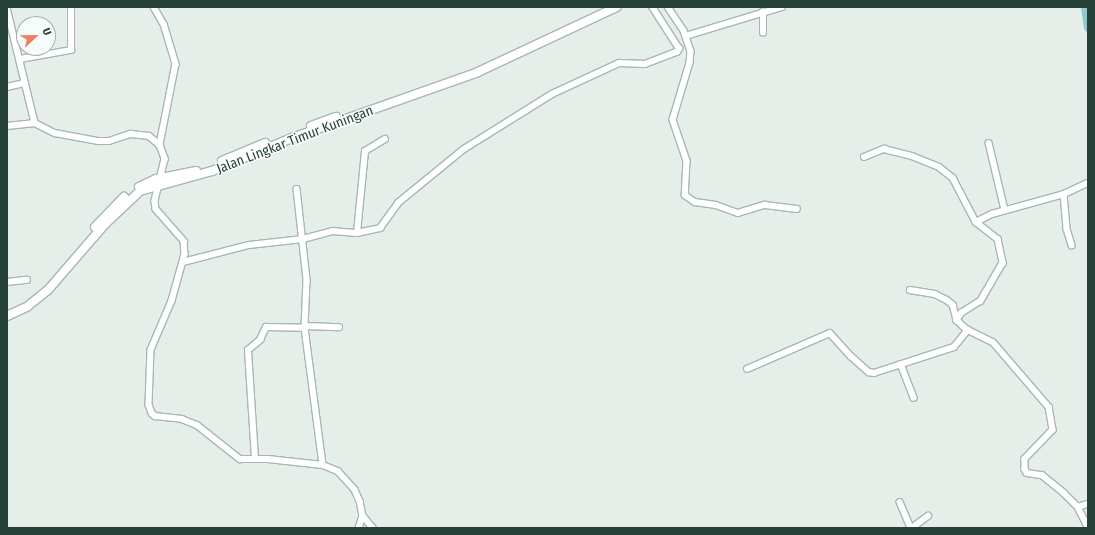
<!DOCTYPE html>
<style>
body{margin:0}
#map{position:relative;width:1095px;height:535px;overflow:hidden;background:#e6eeea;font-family:"Fira Sans Condensed",sans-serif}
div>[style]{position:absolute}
.river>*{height:8px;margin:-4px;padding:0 4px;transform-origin:4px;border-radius:4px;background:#90cad1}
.roads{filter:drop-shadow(1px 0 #a8b7b1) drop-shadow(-1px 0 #a8b7b1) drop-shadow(0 1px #a8b7b1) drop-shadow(0 -1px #a8b7b1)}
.street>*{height:5.5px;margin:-2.75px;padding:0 2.75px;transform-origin:2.75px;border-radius:2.75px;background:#fff}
.secondary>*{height:8px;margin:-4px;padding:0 4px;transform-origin:4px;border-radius:4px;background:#fff}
span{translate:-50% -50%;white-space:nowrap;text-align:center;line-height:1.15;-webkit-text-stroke:3px #f7fbf9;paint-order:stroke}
.street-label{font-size:14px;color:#254138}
.frame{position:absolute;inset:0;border:8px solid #254138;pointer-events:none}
.north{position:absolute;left:16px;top:16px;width:40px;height:40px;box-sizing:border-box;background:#f7fbf9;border:1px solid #a3b1ac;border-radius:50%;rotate:68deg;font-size:11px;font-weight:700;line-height:16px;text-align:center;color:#254138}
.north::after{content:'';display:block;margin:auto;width:14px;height:18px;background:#ef7f64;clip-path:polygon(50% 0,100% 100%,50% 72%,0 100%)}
</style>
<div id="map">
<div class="river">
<div style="left:1085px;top:7px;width:21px;rotate:82deg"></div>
</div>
<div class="roads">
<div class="street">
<div style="left:154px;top:7px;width:20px;rotate:60deg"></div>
<div style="left:164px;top:24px;width:42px;rotate:73.3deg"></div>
<div style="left:176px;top:64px;width:83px;rotate:101.2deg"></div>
<div style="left:668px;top:7px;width:29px;rotate:56deg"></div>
<div style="left:684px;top:31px;width:21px;rotate:71deg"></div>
<div style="left:691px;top:51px;width:12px;rotate:95deg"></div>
<div style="left:690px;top:63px;width:59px;rotate:106.6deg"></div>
<div style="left:673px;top:120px;width:43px;rotate:71.1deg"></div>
<div style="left:687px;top:161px;width:34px;rotate:93deg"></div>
<div style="left:685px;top:195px;width:12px;rotate:35deg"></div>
<div style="left:695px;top:202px;width:21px;rotate:8deg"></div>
<div style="left:716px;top:205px;width:23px;rotate:20deg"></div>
<div style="left:738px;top:213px;width:28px;rotate:-17deg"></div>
<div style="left:765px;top:205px;width:32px;rotate:7deg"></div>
<div style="left:7px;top:8px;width:118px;rotate:76.3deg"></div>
<div style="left:35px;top:123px;width:22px;rotate:27deg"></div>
<div style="left:55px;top:133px;width:44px;rotate:10.5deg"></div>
<div style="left:98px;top:141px;width:11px"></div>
<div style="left:109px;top:141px;width:23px;rotate:-18deg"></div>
<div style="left:131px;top:134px;width:18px;rotate:6deg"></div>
<div style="left:149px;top:136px;width:14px;rotate:39deg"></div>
<div style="left:160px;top:145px;width:15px;rotate:70deg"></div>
<div style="left:165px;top:159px;width:43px;rotate:103.4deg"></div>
<div style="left:155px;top:201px;width:8px;rotate:83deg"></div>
<div style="left:156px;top:209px;width:43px;rotate:48.8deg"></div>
<div style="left:184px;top:241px;width:13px;rotate:86deg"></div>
<div style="left:185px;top:254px;width:49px;rotate:105.5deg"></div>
<div style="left:172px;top:301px;width:53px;rotate:113.2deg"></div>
<div style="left:151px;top:350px;width:55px;rotate:92.1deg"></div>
<div style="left:149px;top:405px;width:9px;rotate:69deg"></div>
<div style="left:152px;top:413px;width:4px;rotate:45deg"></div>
<div style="left:155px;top:416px;width:27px;rotate:6deg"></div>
<div style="left:182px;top:419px;width:16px;rotate:22deg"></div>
<div style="left:197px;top:425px;width:55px;rotate:38.3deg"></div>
<div style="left:240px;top:459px;width:28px"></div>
<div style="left:268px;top:459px;width:55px;rotate:6.2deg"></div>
<div style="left:323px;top:465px;width:16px;rotate:22deg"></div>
<div style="left:338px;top:471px;width:25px;rotate:48deg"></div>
<div style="left:355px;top:490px;width:12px;rotate:66deg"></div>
<div style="left:360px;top:501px;width:15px;rotate:79deg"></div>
<div style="left:363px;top:516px;width:13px;rotate:108deg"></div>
<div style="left:763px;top:33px;width:21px;rotate:-90deg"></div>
<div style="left:686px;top:36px;width:100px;rotate:-16.8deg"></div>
<div style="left:20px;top:59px;width:52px;rotate:-10deg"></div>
<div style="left:71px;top:50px;width:43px;rotate:-90deg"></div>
<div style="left:7px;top:87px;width:18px;rotate:-13deg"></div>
<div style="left:7px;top:126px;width:28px;rotate:-6deg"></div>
<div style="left:989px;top:143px;width:69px;rotate:76.6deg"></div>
<div style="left:864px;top:157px;width:22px;rotate:-22deg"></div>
<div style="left:884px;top:149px;width:29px;rotate:14deg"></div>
<div style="left:912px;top:156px;width:29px;rotate:22deg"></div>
<div style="left:939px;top:167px;width:18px;rotate:38deg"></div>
<div style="left:953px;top:178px;width:50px;rotate:62.4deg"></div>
<div style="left:976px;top:222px;width:28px;rotate:38deg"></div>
<div style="left:998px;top:239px;width:25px;rotate:78deg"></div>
<div style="left:1003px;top:263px;width:44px;rotate:120.1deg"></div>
<div style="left:981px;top:301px;width:22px;rotate:148deg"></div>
<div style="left:962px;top:313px;width:9px;rotate:126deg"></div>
<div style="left:957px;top:320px;width:13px;rotate:45deg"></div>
<div style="left:966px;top:329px;width:30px;rotate:26deg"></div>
<div style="left:993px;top:342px;width:86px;rotate:49.3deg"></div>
<div style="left:1049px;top:407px;width:23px;rotate:80deg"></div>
<div style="left:1053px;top:430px;width:40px;rotate:134deg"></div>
<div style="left:1025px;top:459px;width:10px;rotate:90deg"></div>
<div style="left:1025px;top:469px;width:4px;rotate:63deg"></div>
<div style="left:1027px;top:473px;width:15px;rotate:8deg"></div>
<div style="left:1042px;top:475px;width:28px;rotate:39deg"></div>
<div style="left:1064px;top:493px;width:20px;rotate:45deg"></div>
<div style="left:1078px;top:507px;width:22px;rotate:63deg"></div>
<div style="left:297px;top:189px;width:92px;rotate:83.7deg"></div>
<div style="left:307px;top:280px;width:48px;rotate:92.4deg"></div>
<div style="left:305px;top:328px;width:138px;rotate:82.5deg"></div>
<div style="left:1064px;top:194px;width:35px;rotate:85deg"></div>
<div style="left:1067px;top:229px;width:17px;rotate:73deg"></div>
<div style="left:976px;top:222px;width:18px;rotate:-27deg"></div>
<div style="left:992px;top:214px;width:75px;rotate:-15.5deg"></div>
<div style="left:1064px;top:194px;width:26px;rotate:-25deg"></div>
<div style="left:357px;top:233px;width:24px;rotate:-12deg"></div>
<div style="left:380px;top:228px;width:31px;rotate:-54deg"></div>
<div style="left:398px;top:203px;width:85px;rotate:-39.3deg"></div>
<div style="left:464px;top:149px;width:104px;rotate:-32deg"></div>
<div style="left:552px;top:94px;width:74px;rotate:-24.8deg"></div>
<div style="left:619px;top:63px;width:26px;rotate:2deg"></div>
<div style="left:645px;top:64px;width:34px;rotate:-21deg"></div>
<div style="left:677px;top:52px;width:4px;rotate:-56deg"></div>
<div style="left:679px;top:49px;width:50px;rotate:-122.7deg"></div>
<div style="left:183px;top:262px;width:68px;rotate:-14.4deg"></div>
<div style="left:249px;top:245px;width:54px;rotate:-6.3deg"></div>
<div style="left:303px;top:239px;width:31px;rotate:-15deg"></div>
<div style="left:333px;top:231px;width:24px;rotate:5deg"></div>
<div style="left:357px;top:233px;width:82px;rotate:-84.4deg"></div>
<div style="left:365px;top:151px;width:23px;rotate:-31deg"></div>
<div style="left:7px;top:282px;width:20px;rotate:-6deg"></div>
<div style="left:910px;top:290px;width:25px;rotate:9deg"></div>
<div style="left:935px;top:294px;width:13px;rotate:27deg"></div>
<div style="left:947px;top:300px;width:8px;rotate:40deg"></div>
<div style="left:953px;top:305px;width:16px;rotate:75deg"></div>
<div style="left:305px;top:326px;width:34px;rotate:2deg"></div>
<div style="left:901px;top:364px;width:36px;rotate:69deg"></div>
<div style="left:747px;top:369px;width:90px;rotate:-23.4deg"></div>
<div style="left:830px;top:333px;width:31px;rotate:48deg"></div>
<div style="left:851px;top:356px;width:24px;rotate:42deg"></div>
<div style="left:869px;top:372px;width:5px;rotate:11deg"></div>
<div style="left:874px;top:373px;width:84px;rotate:-18deg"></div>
<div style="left:954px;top:347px;width:22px;rotate:-51deg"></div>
<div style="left:255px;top:459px;width:109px;rotate:-93.7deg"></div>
<div style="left:248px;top:350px;width:16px;rotate:-40deg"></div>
<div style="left:260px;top:340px;width:14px;rotate:-65deg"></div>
<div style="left:266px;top:327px;width:39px;rotate:1deg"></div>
<div style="left:900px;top:502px;width:28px;rotate:67deg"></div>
<div style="left:1078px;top:507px;width:10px;rotate:-17deg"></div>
<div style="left:363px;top:516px;width:16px;rotate:50deg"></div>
<div style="left:912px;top:528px;width:20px;rotate:-37deg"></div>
</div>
<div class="secondary">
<div style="left:311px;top:126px;width:27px;rotate:-20deg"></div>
<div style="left:222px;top:161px;width:47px;rotate:-22.7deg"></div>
<div style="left:139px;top:187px;width:19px;rotate:-25deg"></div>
<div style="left:156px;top:179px;width:41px;rotate:-11.3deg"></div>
<div style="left:95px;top:227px;width:42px;rotate:-46deg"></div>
<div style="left:7px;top:316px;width:23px;rotate:-25deg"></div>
<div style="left:28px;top:306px;width:26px;rotate:-39deg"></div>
<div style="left:48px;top:290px;width:87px;rotate:-49.2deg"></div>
<div style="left:105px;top:224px;width:48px;rotate:-43.3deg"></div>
<div style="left:140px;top:191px;width:75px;rotate:-15.5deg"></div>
<div style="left:212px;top:171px;width:87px;rotate:-22.4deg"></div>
<div style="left:292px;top:138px;width:197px;rotate:-19.5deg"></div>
<div style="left:478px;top:72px;width:153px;rotate:-25.1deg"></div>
</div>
</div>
<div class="street-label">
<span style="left:295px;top:140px;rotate:-21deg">Jalan Lingkar Timur Kuningan</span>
</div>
<div class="frame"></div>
<div class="north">U</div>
</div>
